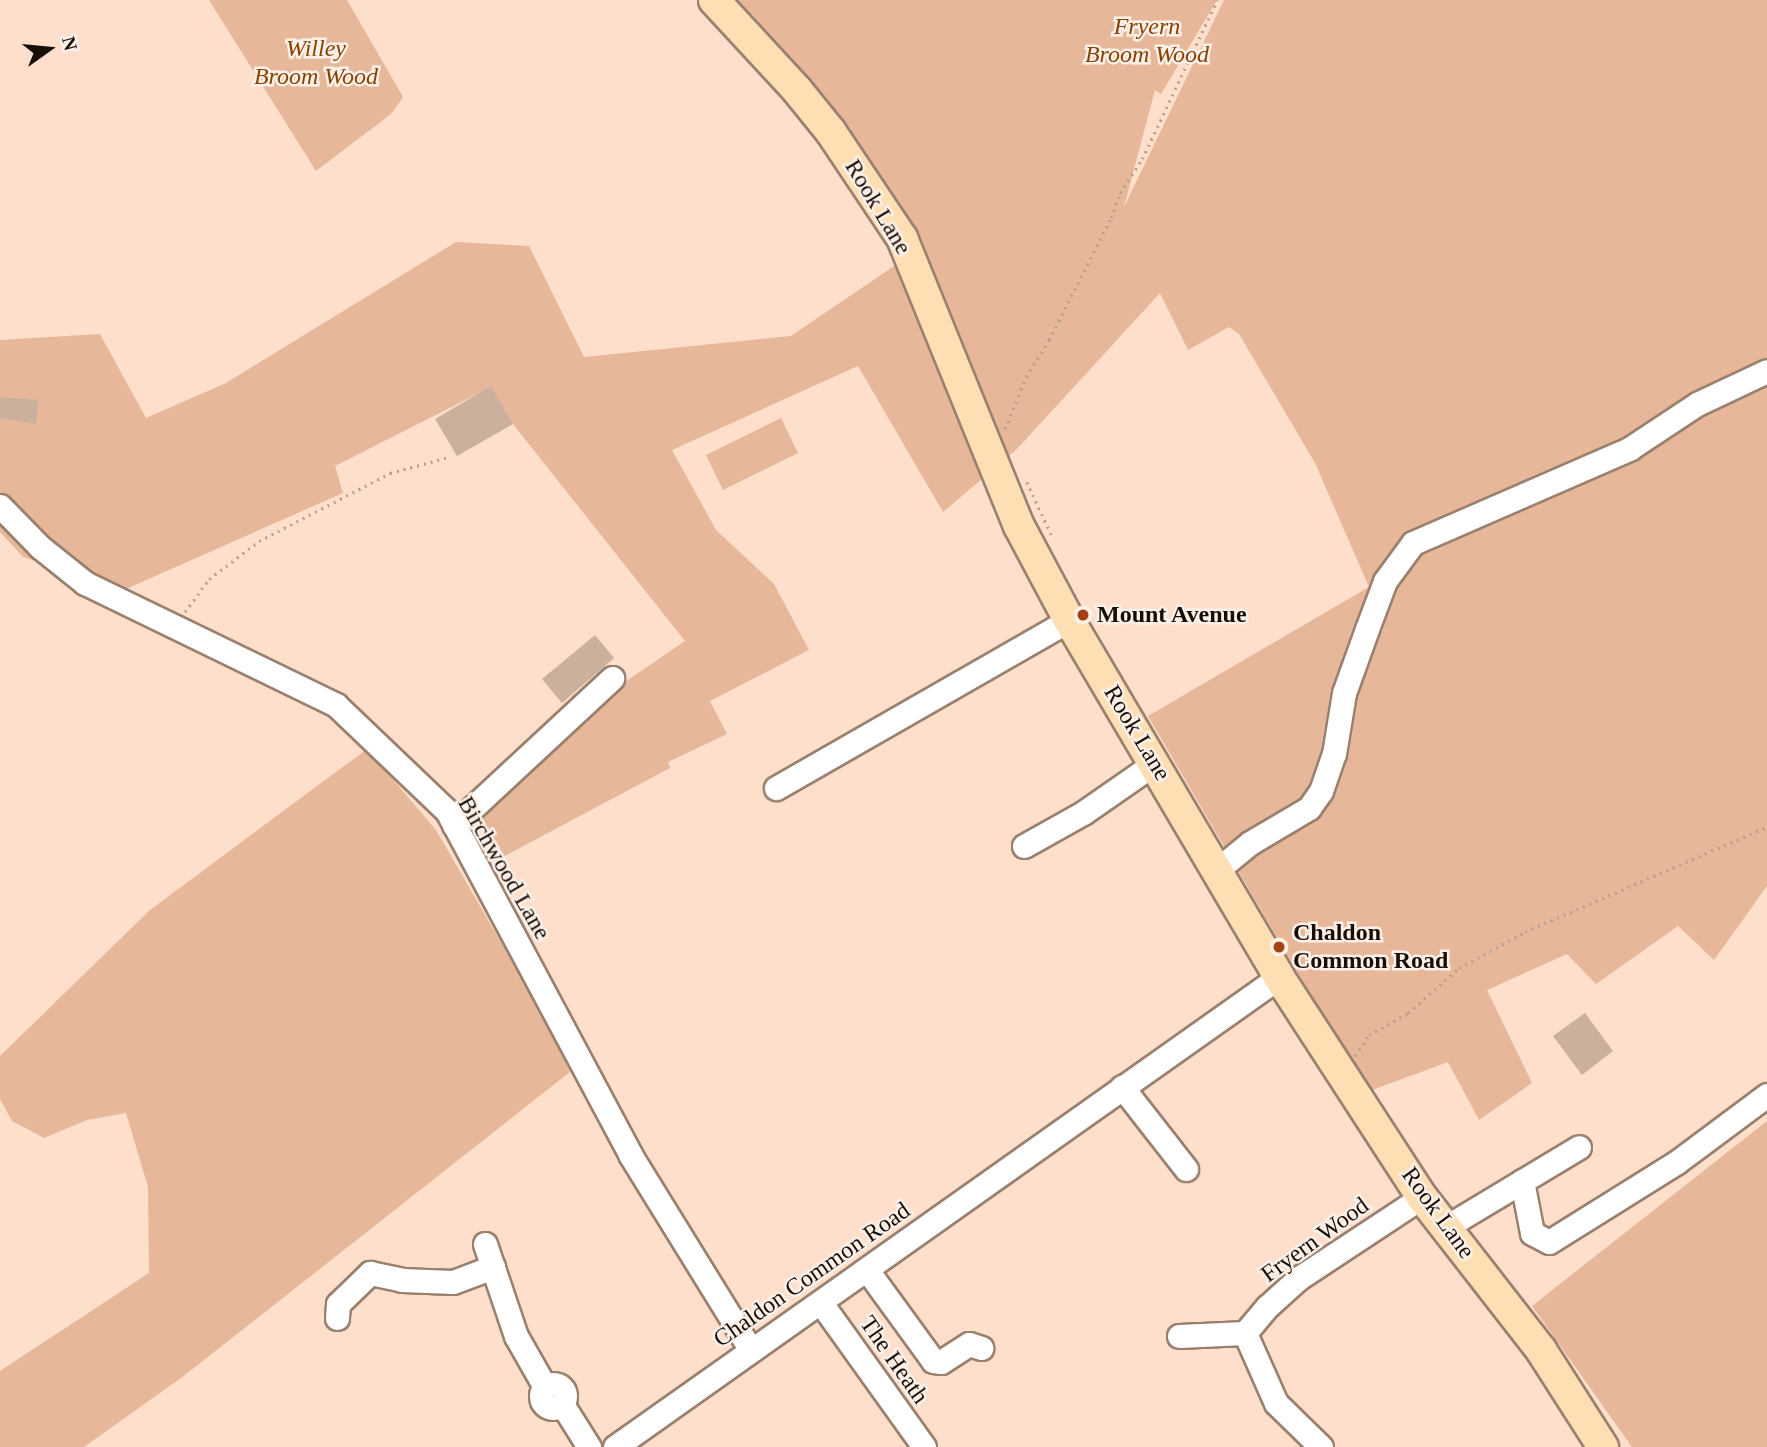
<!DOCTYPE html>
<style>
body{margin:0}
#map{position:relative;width:1767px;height:1447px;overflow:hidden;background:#fddfcc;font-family:Georgia,serif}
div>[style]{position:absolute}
.green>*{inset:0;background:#e7b799}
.building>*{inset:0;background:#ccb09e}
.path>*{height:2.5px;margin-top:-1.25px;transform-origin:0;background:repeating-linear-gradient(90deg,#b79f90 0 2px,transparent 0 7px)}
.roads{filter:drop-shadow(2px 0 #9a806e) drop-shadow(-2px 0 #9a806e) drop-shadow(0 2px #9a806e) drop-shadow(0 -2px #9a806e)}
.minor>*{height:23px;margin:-11.5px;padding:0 11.5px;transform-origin:11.5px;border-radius:11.5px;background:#fff}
.minor>.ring{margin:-11.5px;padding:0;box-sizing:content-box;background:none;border:23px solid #fff;border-radius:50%}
.major>*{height:30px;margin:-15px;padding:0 15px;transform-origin:15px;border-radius:15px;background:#fedfb4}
.dots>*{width:19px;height:19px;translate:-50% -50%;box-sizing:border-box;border:4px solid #fcf0e8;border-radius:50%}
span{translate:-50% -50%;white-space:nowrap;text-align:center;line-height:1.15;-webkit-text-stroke:5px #fcf0e8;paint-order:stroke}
.park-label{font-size:24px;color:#874200;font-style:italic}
.street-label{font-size:24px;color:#180e08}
.poi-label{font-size:24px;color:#180e08;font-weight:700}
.left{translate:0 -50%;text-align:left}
.north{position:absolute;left:14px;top:14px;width:70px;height:70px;-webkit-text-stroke:5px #fcf0e8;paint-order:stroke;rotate:75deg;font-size:19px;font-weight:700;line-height:28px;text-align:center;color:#180e08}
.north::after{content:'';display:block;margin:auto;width:24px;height:32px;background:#180e08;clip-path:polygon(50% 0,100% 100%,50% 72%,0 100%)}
</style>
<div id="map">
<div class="green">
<div style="clip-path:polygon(209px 0,347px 0,403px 97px,391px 114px,316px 171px)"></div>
<div style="clip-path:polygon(727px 0,1217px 0,1161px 94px,1155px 90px,1124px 207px,1224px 0,1767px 0,1767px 886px,1714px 960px,1678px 926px,1596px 984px,1567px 954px,1487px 990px,1532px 1083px,1479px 1120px,1448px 1062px,1367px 1092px,1148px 716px,1369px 587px,1315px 463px,1239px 334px,1229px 327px,1188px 350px,1160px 293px,1016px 450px,943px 512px,858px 366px,672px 450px,716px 530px,774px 584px,809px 650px,710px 701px,727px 734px,668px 762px,670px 768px,503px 857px,468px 811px,562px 725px,685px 641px,513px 424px,491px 387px,335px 466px,343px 493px,126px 589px,23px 557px,0 532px,0 340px,100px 334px,146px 418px,226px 383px,456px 242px,529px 246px,584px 357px,791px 336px,922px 247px)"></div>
<div style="clip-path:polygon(781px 418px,798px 453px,723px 490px,706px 455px)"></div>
<div style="clip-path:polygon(367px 749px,436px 830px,543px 1015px,570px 1072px,185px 1375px,84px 1447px,0 1447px,0 1371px,149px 1273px,148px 1187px,126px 1113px,87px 1120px,44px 1138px,12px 1121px,0 1099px,0 1056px,150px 910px)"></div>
<div style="clip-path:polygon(1767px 1121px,1767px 1447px,1632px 1447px,1532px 1306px)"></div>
</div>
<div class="building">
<div style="clip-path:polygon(491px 386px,513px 424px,457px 456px,435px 419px)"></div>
<div style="clip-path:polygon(0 397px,38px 400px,36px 424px,0 418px)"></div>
<div style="clip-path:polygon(595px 635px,614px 658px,562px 703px,542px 679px)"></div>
<div style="clip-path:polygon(1585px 1013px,1613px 1051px,1582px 1075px,1553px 1036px)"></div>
</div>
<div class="path">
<div style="left:1005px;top:429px;width:56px;rotate:-68deg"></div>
<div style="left:1026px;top:377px;width:44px;rotate:-58.1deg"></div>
<div style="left:1049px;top:340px;width:137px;rotate:-63.1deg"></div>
<div style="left:1111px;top:218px;width:27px;rotate:-70deg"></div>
<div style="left:1120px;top:193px;width:40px;rotate:-57.1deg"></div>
<div style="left:1142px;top:159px;width:176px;rotate:-64.7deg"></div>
<div style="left:1027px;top:482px;width:60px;rotate:65.2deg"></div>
<div style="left:185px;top:612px;width:41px;rotate:-54deg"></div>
<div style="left:209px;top:579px;width:63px;rotate:-37.2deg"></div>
<div style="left:259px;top:541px;width:148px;rotate:-27.4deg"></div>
<div style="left:390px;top:473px;width:61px;rotate:-15.2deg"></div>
<div style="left:1355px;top:1056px;width:25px;rotate:-56deg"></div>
<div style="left:1369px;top:1035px;width:45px;rotate:-29.4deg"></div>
<div style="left:1408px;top:1013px;width:68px;rotate:-41.4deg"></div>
<div style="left:1459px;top:968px;width:75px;rotate:-28.6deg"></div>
<div style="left:1525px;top:932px;width:264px;rotate:-23.5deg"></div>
</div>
<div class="roads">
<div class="minor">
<div style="left:0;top:506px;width:57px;rotate:45.7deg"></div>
<div style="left:40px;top:547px;width:58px;rotate:38.7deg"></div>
<div style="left:85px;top:583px;width:279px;rotate:25.9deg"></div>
<div style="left:336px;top:705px;width:153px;rotate:43.7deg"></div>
<div style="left:447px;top:811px;width:391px;rotate:61.9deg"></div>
<div style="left:631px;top:1156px;width:228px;rotate:58.3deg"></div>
<div style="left:776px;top:788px;width:338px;rotate:-29.8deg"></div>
<div style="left:454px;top:825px;width:216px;rotate:-42.9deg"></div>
<div style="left:1024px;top:846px;width:68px;rotate:-29.2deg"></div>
<div style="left:1083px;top:813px;width:88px;rotate:-34.8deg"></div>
<div style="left:1217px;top:870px;width:43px;rotate:-39.3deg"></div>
<div style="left:1250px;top:843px;width:69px;rotate:-30.7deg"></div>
<div style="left:1309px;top:808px;width:21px;rotate:-55deg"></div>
<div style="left:1321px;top:791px;width:39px;rotate:-71deg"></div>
<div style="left:1334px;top:754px;width:62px;rotate:-80.7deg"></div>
<div style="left:1344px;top:693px;width:68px;rotate:-70.2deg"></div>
<div style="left:1367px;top:629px;width:51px;rotate:-69.4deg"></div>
<div style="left:1385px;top:581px;width:47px;rotate:-53.6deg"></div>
<div style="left:1413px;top:543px;width:236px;rotate:-23.5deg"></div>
<div style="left:1629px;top:449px;width:82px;rotate:-33.5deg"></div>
<div style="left:1697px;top:404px;width:77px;rotate:-25.2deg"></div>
<div style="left:1122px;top:1087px;width:104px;rotate:52deg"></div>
<div style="left:1522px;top:1181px;width:53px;rotate:79.1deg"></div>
<div style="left:1532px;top:1233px;width:19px;rotate:28deg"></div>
<div style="left:1549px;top:1242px;width:151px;rotate:-32deg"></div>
<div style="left:1677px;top:1162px;width:112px;rotate:-36.7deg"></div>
<div style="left:1446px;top:1227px;width:155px;rotate:-31deg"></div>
<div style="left:485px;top:1244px;width:97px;rotate:71.4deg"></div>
<div style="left:516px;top:1336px;width:59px;rotate:60.4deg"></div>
<div style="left:867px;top:1270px;width:112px;rotate:54deg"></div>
<div style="left:933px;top:1361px;width:8px;rotate:7deg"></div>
<div style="left:941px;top:1362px;width:33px;rotate:-33deg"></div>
<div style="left:969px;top:1344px;width:13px;rotate:18deg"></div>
<div style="left:821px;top:1303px;width:177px;rotate:54.4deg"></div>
<div style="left:337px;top:1318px;width:14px;rotate:-86deg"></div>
<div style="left:338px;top:1304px;width:45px;rotate:-44.1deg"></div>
<div style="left:370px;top:1273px;width:33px;rotate:12deg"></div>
<div style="left:402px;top:1280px;width:51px;rotate:2.2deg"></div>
<div style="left:453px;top:1282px;width:43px;rotate:-20.6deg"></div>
<div style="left:1179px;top:1336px;width:66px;rotate:-2.6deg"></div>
<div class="ring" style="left:541px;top:1384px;width:1px;height:1px"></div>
<div style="left:562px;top:1404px;width:51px;rotate:57.9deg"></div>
<div style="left:615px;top:1447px;width:814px;rotate:-35.29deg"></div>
<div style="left:1321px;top:1447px;width:63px;rotate:-135.6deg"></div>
<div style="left:1276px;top:1403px;width:77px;rotate:-113.9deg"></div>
<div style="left:1245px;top:1333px;width:35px;rotate:-50deg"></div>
<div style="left:1268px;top:1306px;width:42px;rotate:-42.1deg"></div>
<div style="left:1299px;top:1278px;width:147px;rotate:-33.4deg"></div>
</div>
<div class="major">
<div style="left:714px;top:0;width:122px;rotate:47.3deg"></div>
<div style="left:797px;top:90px;width:54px;rotate:51deg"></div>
<div style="left:831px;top:132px;width:128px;rotate:56.2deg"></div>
<div style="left:902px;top:238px;width:311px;rotate:67.9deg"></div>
<div style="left:1019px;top:526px;width:106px;rotate:62deg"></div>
<div style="left:1069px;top:620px;width:414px;rotate:59.5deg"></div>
<div style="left:1279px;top:977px;width:262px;rotate:57deg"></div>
<div style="left:1422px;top:1197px;width:194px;rotate:52.1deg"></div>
<div style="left:1541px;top:1350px;width:115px;rotate:57.4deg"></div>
</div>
</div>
<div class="dots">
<div style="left:1083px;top:615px;background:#a54112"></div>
<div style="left:1279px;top:947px;background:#a54112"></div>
</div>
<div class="park-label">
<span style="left:1147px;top:41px">Fryern<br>Broom Wood</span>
<span style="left:316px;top:63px">Willey<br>Broom Wood</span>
</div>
<div class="street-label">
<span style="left:878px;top:207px;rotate:59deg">Rook Lane</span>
<span style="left:1137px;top:733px;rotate:59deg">Rook Lane</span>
<span style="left:504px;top:868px;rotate:60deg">Birchwood Lane</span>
<span style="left:1438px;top:1213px;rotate:54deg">Rook Lane</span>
<span style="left:1315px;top:1240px;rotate:-36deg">Fryern Wood</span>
<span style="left:812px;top:1275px;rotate:-35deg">Chaldon Common Road</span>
<span style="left:894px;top:1360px;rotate:55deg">The Heath</span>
</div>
<div class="poi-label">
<span class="left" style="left:1097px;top:615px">Mount Avenue</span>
<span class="left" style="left:1293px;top:947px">Chaldon<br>Common Road</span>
</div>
<div class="north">N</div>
</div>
